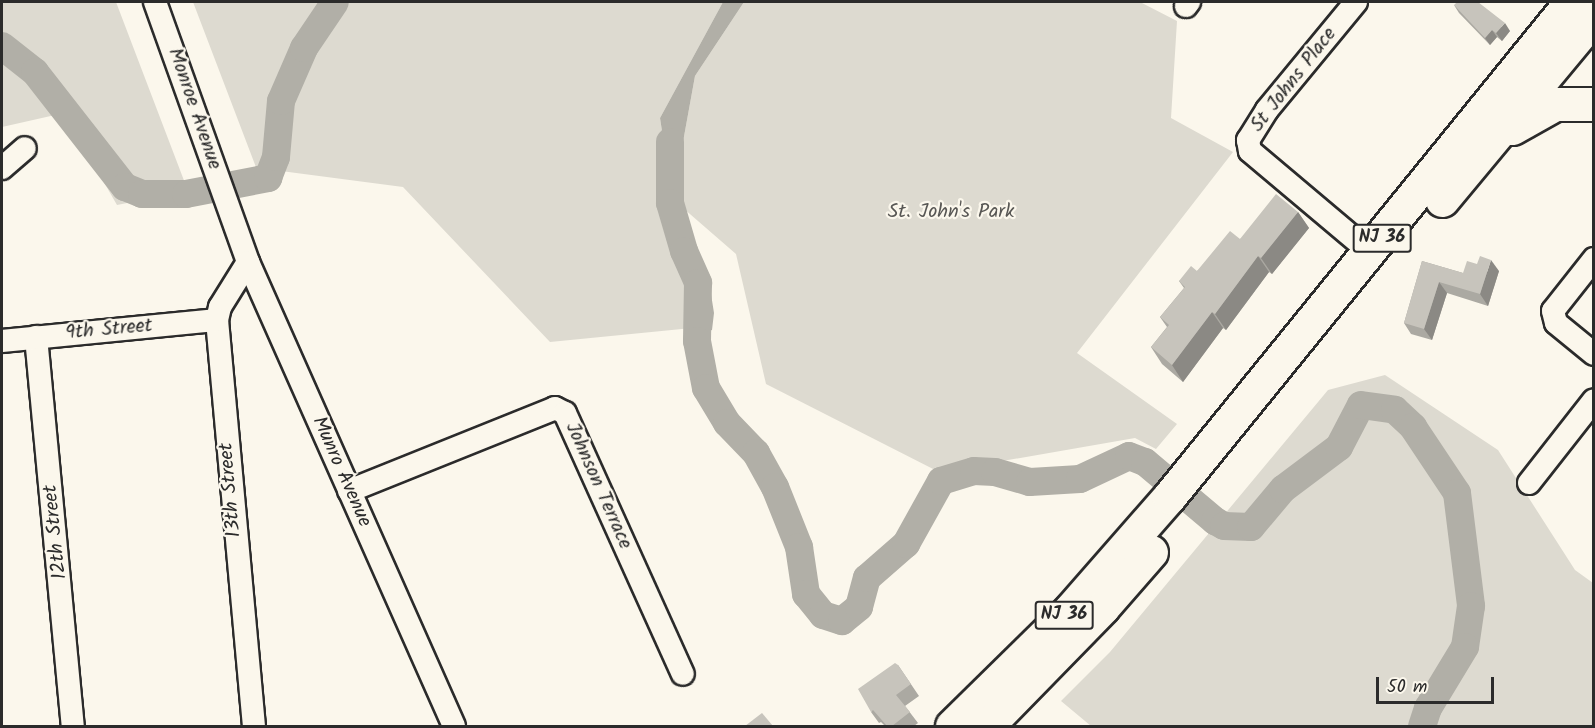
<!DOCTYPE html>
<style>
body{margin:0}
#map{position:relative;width:1595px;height:728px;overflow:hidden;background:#fbf7ec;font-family:Kalam,sans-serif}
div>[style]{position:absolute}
.green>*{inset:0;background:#dddad0}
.water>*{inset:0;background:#b1afa7}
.river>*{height:28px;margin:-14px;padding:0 14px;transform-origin:14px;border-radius:14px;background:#b1afa7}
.roads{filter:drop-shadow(2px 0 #2b2b2b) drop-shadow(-2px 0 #2b2b2b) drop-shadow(0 2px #2b2b2b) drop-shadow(0 -2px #2b2b2b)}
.minor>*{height:22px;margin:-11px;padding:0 11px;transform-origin:11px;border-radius:11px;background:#fbf7ec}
.highway>*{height:33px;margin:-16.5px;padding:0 16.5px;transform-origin:16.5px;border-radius:16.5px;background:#fbf7ec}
.wall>*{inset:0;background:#aba9a2}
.shaded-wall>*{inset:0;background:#8b8984}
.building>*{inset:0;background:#c7c4bc}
span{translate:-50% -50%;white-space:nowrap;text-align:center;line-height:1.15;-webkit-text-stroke:4.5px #fbf7ec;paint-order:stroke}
.shield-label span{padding:2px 4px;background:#fbf7ec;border:2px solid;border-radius:4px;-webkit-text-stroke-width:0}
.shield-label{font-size:18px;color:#2b2b2b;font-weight:700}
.street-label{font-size:20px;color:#2b2b2b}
.park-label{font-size:20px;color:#585754}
.frame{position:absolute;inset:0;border:3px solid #2b2b2b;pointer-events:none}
.scale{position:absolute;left:1376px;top:677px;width:118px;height:27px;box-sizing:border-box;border:3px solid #2b2b2b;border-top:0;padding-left:8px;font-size:18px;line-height:21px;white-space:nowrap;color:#2b2b2b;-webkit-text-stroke:4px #fbf7ec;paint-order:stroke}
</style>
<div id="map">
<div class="green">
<div style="clip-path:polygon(2px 2px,116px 2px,188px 191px,117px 205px,64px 113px,2px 127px)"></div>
<div style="clip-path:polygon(193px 2px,723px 2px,660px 118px,692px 328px,550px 342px,403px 187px,281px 171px,259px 175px)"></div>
<div style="clip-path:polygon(744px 2px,1140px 2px,1177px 21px,1171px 118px,1233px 152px,1077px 353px,1177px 424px,1156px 449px,1135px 438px,939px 472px,766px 384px,736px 254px,683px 208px,679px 164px,695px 76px)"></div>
<div style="clip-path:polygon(1385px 375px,1498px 450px,1575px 570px,1593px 583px,1593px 726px,1091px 726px,1061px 701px,1110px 652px,1328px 390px)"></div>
</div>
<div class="water">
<div style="clip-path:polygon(723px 2px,744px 2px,695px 76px,679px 164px,685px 230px,711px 294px,714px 313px,712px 330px,700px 334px,692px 328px,660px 118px)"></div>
</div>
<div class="river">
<div style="left:2px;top:46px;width:42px;rotate:38.2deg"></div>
<div style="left:35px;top:72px;width:146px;rotate:52deg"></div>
<div style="left:125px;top:187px;width:18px;rotate:22deg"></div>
<div style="left:142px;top:194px;width:44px"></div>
<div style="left:186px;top:194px;width:84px;rotate:-11deg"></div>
<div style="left:268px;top:178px;width:22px;rotate:-69deg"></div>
<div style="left:276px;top:157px;width:56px;rotate:-84.9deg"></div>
<div style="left:281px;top:101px;width:58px;rotate:-66.5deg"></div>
<div style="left:304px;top:48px;width:55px;rotate:-56deg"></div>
<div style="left:670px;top:142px;width:61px;rotate:90deg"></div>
<div style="left:670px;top:203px;width:50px;rotate:73.7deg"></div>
<div style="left:684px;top:251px;width:35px;rotate:66deg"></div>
<div style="left:698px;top:283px;width:58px;rotate:91deg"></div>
<div style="left:697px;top:341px;width:48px;rotate:79.2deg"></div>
<div style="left:706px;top:388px;width:41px;rotate:59deg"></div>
<div style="left:727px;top:423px;width:42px;rotate:46deg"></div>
<div style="left:756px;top:453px;width:39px;rotate:61deg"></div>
<div style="left:775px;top:487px;width:65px;rotate:68.2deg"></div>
<div style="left:799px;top:547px;width:48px;rotate:81.5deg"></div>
<div style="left:806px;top:594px;width:27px;rotate:51deg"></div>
<div style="left:823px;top:615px;width:20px;rotate:18deg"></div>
<div style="left:842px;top:621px;width:22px;rotate:-39deg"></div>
<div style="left:859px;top:607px;width:30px;rotate:-75deg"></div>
<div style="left:867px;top:578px;width:52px;rotate:-41.1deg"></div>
<div style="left:906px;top:544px;width:72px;rotate:-60.9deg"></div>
<div style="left:941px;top:481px;width:34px;rotate:-17deg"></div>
<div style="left:974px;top:471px;width:21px;rotate:3deg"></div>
<div style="left:995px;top:472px;width:36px;rotate:16deg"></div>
<div style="left:1030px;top:482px;width:50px;rotate:-3.4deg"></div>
<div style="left:1080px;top:479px;width:54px;rotate:-25.1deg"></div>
<div style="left:1129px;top:456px;width:17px;rotate:21deg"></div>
<div style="left:1145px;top:462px;width:92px;rotate:40.1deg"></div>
<div style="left:1215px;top:521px;width:10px;rotate:29deg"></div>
<div style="left:1224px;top:526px;width:27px;rotate:2deg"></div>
<div style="left:1251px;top:527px;width:50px;rotate:-49.9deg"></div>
<div style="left:1283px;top:489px;width:70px;rotate:-36.9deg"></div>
<div style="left:1339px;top:447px;width:47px;rotate:-62.4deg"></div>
<div style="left:1361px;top:405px;width:34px;rotate:8deg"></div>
<div style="left:1395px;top:410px;width:25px;rotate:43deg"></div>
<div style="left:1413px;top:427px;width:79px;rotate:56.3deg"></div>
<div style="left:1457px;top:493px;width:114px;rotate:82.9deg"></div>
<div style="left:1471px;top:606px;width:41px;rotate:98.3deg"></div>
<div style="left:1465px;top:647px;width:71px;rotate:121.2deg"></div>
<div style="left:1428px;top:708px;width:19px;rotate:108deg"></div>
</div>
<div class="roads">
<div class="minor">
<div style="left:155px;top:2px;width:276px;rotate:70.3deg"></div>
<div style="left:248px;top:262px;width:508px;rotate:66.06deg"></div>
<div style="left:1356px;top:2px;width:140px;rotate:129.5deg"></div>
<div style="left:1267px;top:110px;width:36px;rotate:122deg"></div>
<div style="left:1248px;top:140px;width:11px;rotate:80deg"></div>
<div style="left:1250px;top:151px;width:157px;rotate:40.1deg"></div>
<div style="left:1186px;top:6px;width:5px;rotate:-53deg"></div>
<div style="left:2px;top:168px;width:30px;rotate:-41deg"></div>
<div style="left:1594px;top:259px;width:66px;rotate:128.3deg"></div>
<div style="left:1553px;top:311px;width:12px;rotate:76deg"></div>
<div style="left:1556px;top:323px;width:49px;rotate:39.2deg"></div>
<div style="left:248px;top:262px;width:53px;rotate:121.9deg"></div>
<div style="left:220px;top:307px;width:13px;rotate:103deg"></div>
<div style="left:217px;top:320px;width:408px;rotate:84.8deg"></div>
<div style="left:36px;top:337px;width:391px;rotate:84.6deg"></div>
<div style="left:2px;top:341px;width:216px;rotate:-5.6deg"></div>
<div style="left:1529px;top:483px;width:105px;rotate:-51.9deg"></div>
<div style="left:349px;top:491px;width:222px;rotate:-21.9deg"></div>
<div style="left:555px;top:408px;width:11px;rotate:27deg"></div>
<div style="left:565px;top:413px;width:286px;rotate:65.7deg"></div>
</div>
<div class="highway">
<div style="left:1512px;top:128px;width:49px;rotate:-29.2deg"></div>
<div style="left:1555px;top:104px;width:39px"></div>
<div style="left:1442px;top:200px;width:238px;rotate:-50.3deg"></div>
<div style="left:952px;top:726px;width:165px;rotate:-44.5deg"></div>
<div style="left:1070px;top:610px;width:150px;rotate:-48.8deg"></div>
<div style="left:1169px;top:497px;width:638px;rotate:-50.92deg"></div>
<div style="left:987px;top:726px;width:166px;rotate:-45.7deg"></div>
<div style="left:1103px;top:607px;width:73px;rotate:-48.9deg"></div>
</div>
</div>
<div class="wall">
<div style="clip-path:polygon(1454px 5px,1510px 31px,1502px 41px,1497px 37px,1490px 45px,1459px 13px)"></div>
<div style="clip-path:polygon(1298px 212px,1309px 228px,1272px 274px,1269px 272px,1226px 330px,1223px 328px,1183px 382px,1162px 364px,1151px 347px,1167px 327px,1160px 317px,1184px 288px,1179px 281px,1197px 271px,1240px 239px)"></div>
<div style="clip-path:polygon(1422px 261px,1463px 273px,1499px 271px,1488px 306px,1447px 293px,1432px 340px,1411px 334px,1404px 323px)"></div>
<div style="clip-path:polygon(898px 665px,919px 696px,905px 706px,918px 723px,914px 726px,885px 726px,881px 722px,879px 723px,871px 712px)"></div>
</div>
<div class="shaded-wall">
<div style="clip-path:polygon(1505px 23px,1510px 31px,1502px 41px,1496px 33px)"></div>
<div style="clip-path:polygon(1492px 30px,1497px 37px,1490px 45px,1485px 38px)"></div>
<div style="clip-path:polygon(1298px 212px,1309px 228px,1272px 274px,1261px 258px)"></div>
<div style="clip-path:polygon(1258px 256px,1269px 272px,1226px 330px,1215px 314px)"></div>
<div style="clip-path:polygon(1491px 260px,1499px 271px,1488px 306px,1480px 294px)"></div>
<div style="clip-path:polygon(1439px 282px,1447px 293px,1432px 340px,1424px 329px)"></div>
<div style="clip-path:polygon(1212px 312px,1223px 328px,1183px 382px,1172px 365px)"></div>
</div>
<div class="building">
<div style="clip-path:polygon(1457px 2px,1478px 2px,1505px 23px,1496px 33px,1492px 30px,1485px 38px,1454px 5px)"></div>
<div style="clip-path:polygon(1276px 194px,1298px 212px,1261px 258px,1258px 256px,1215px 314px,1212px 312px,1172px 365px,1151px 347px,1169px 325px,1160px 317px,1185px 287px,1179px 281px,1191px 266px,1197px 271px,1230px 231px,1240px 239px)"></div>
<div style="clip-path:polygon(1480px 256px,1491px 260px,1480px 294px,1439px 282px,1424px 329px,1404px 323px,1422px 261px,1463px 273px,1467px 261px,1477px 264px)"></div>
<div style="clip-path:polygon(895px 663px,898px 665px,911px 684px,896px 695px,910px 712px,892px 726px,887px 726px,873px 710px,871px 712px,858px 689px)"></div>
<div style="clip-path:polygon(762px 713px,773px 726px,745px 726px)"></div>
</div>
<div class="shield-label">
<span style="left:1382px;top:238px">NJ 36</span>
<span style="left:1064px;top:615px">NJ 36</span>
</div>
<div class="street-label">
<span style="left:1294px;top:80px;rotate:-52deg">St Johns Place</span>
<span style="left:194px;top:109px;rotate:71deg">Monroe Avenue</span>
<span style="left:109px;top:330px;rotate:-5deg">9th Street</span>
<span style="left:341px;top:472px;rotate:66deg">Munro Avenue</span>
<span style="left:598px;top:486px;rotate:66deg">Johnson Terrace</span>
<span style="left:231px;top:490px;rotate:-95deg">13th Street</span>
<span style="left:56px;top:532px;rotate:-96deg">12th Street</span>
</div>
<div class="park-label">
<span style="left:951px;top:212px">St. John's Park</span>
</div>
<div class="frame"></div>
<div class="scale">50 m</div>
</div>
